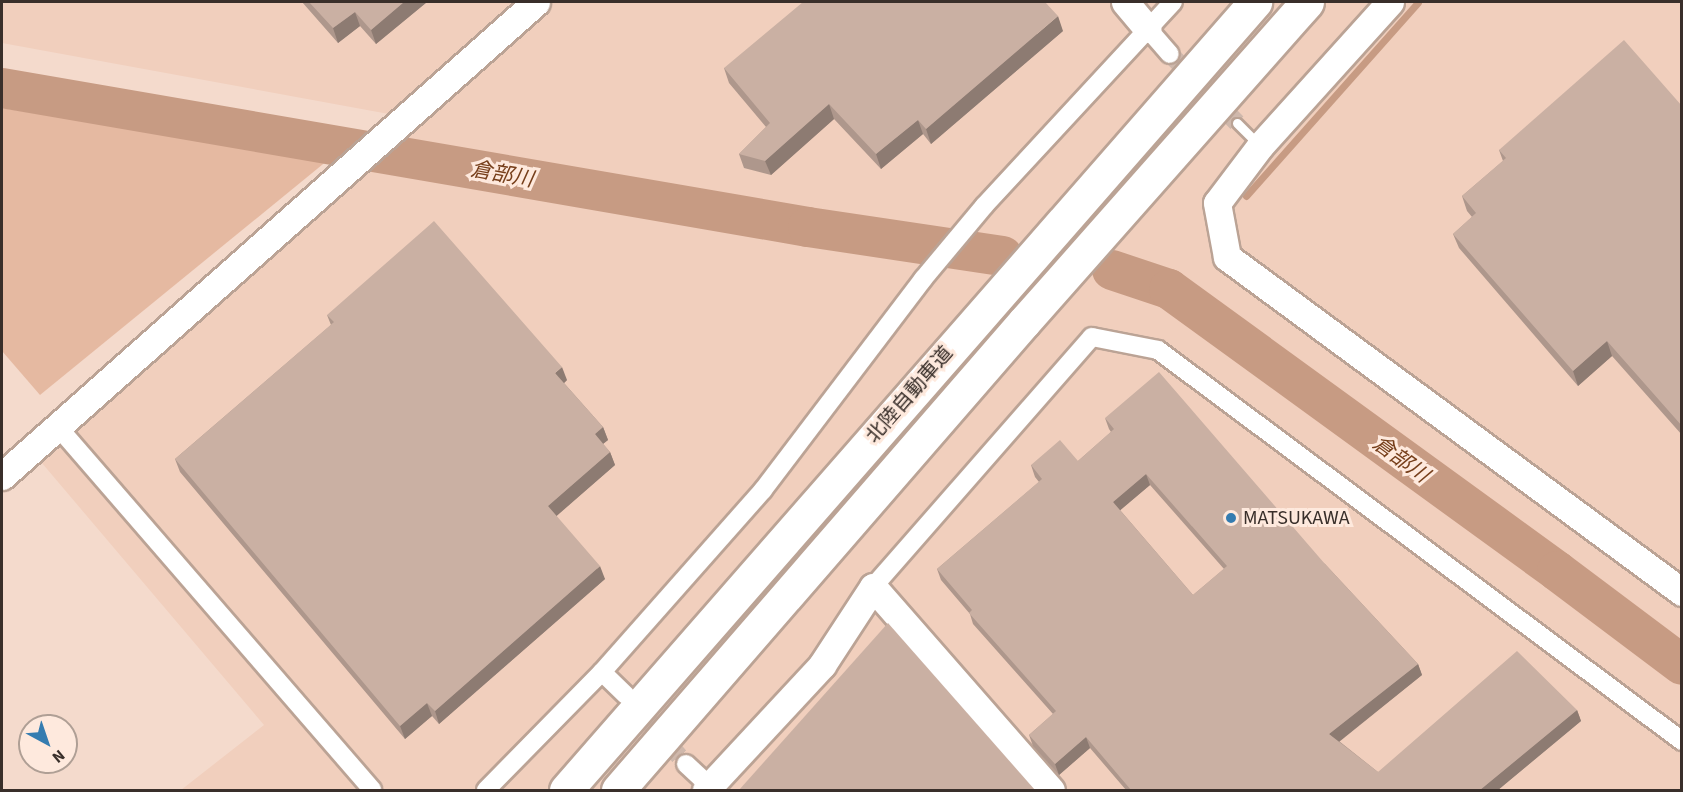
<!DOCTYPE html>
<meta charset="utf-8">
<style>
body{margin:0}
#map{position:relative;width:1683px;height:792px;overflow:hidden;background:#f4dacc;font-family:"Source Sans 3","Noto Sans JP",sans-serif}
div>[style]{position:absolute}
.built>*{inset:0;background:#f1cfbd}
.green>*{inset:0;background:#e5b9a1}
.stream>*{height:7px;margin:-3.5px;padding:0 3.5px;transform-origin:3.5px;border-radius:3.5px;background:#c79b83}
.river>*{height:40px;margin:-20px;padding:0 20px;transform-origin:20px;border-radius:20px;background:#c79b83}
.street-tunnel>*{height:18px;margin-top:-9px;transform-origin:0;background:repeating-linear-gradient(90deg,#cfb8ac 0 18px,transparent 0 27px)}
.roads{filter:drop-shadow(2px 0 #bba395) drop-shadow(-2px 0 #bba395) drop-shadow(0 2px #bba395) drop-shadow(0 -2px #bba395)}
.lane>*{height:9px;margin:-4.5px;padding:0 4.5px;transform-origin:4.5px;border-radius:4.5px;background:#fff}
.street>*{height:18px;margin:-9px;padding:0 9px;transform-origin:9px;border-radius:9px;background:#fff}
.secondary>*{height:27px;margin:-13.5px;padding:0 13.5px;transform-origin:13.5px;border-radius:13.5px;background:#fff}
.highway>*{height:33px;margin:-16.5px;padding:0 16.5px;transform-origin:16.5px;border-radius:16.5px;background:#fff}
.wall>*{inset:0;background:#ae978c}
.shaded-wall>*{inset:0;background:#8d7b72}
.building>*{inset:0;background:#cab0a3}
.dots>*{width:16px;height:16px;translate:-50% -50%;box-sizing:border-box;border:3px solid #fee9dd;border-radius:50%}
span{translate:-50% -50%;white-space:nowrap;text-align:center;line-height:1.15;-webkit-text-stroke:6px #fee9dd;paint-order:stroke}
.street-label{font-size:20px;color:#392f2a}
.poi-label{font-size:20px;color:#392f2a}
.left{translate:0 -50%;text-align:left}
.water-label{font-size:21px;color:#773f1b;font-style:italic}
.frame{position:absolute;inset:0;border:3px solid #392f2a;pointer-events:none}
.north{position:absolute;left:18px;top:714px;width:60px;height:60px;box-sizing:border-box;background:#fee9dd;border:2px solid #af9f95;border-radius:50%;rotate:140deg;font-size:16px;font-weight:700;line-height:24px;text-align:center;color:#392f2a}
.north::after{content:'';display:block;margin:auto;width:21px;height:27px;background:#357cb0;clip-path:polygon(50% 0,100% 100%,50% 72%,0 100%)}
</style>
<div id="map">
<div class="built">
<div style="clip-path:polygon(2px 2px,1681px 2px,1681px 790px,181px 790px,264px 725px,36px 456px,325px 203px,427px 121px,2px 43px)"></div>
</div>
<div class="green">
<div style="clip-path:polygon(2px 108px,328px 160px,40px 395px,2px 351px)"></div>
</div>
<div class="stream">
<div style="left:1246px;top:196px;width:259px;rotate:-48.4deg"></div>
</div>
<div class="river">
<div style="left:2px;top:88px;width:818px;rotate:9.78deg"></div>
<div style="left:808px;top:227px;width:197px;rotate:8.5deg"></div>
<div style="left:1112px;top:270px;width:60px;rotate:18.4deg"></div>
<div style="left:1169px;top:289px;width:480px;rotate:36deg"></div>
<div style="left:1557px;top:571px;width:156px;rotate:36.9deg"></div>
</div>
<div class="street-tunnel">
<div style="left:1170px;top:54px;width:96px;rotate:45.8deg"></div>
<div style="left:632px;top:702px;width:82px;rotate:48.9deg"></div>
</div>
<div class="roads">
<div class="lane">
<div style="left:1237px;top:123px;width:31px;rotate:45deg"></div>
</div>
<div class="street">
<div style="left:1148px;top:29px;width:33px;rotate:49deg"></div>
<div style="left:58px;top:427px;width:480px;rotate:49.1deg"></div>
<div style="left:873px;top:587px;width:332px;rotate:-48.8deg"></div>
<div style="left:1092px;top:337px;width:67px;rotate:11.1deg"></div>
<div style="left:1158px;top:350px;width:654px;rotate:36.73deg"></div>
<div style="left:602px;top:672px;width:33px;rotate:44deg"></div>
<div style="left:686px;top:764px;width:33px;rotate:43deg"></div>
<div style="left:486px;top:790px;width:165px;rotate:-45.5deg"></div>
<div style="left:602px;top:672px;width:243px;rotate:-48.5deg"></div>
<div style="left:763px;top:490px;width:265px;rotate:-52.8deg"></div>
<div style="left:923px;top:279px;width:95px;rotate:-50.1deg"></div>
<div style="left:984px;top:206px;width:278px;rotate:-47.2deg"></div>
</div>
<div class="secondary">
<div style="left:1125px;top:2px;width:35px;rotate:50deg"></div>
<div style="left:1390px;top:2px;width:194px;rotate:132.1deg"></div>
<div style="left:1260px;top:146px;width:71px;rotate:127deg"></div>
<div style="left:1217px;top:203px;width:55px;rotate:79.5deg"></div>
<div style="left:1227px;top:257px;width:565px;rotate:36.36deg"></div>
<div style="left:2px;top:476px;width:714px;rotate:-41.59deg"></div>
<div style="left:706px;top:790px;width:171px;rotate:-47.1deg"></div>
<div style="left:822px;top:665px;width:93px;rotate:-56.8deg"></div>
<div style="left:873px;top:587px;width:270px;rotate:48.8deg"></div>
</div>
<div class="highway">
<div style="left:566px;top:790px;width:1047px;rotate:-48.83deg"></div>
<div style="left:618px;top:790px;width:620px;rotate:-49.06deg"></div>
<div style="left:1024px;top:322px;width:427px;rotate:-48.5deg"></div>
</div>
</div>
<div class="wall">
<div style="clip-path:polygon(302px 2px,427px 2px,376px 44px,360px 26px,338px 43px)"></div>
<div style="clip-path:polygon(1063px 31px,931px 144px,923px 134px,881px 169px,834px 119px,771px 175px,744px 168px,739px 154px,766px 127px,729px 83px,724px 68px)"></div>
<div style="clip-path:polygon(1682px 106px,1682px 435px,1612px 356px,1578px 386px,1459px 248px,1453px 234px,1472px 217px,1467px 211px,1462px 196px,1503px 161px,1499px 150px)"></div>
<div style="clip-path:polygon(327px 315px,567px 380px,564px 383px,603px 427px,608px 440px,603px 444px,610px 452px,615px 465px,556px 516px,605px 579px,439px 724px,432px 716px,405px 739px,180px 472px,175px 459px,331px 325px)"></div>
<div style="clip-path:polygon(evenodd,1105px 418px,1325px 564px,1418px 664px,1422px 675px,1339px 741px,1378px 772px,1577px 710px,1581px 721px,1498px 790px,1126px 790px,1090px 748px,1059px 775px,1033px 746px,1029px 735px,1053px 714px,973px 624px,970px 614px,941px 580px,937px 569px,1039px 482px,1035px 477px,1031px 465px,1078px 461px,1111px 432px,1109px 429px,1105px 418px,1150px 485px,1224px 569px,1193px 595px,1120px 510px,1150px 485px)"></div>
</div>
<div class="shaded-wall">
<div style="clip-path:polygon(404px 2px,427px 2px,376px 44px,371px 30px)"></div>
<div style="clip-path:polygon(355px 12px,360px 26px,338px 43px,333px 28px)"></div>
<div style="clip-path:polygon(1058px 16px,1063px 31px,931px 144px,926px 129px)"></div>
<div style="clip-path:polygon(829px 104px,834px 119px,771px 175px,765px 161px)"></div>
<div style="clip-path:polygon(918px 120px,923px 134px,881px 169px,876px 154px)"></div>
<div style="clip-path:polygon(1607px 341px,1612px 356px,1578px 386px,1573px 371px)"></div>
<div style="clip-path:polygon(562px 367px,567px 380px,560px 387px,555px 373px)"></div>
<div style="clip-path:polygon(603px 427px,608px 440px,599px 447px,595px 434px)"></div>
<div style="clip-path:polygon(610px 452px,615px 465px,552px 520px,548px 506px)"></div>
<div style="clip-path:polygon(1146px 474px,1150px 485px,1117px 513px,1113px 502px)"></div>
<div style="clip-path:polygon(600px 566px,605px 579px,439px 724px,435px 711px)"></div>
<div style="clip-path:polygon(1418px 664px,1422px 675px,1334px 746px,1329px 734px)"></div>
<div style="clip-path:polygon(427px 703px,432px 716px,405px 739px,400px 726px)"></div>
<div style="clip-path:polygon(1577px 710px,1581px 721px,1498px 790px,1480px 790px)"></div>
<div style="clip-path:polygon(1086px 737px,1090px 748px,1059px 775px,1055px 764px)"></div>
</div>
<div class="building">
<div style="clip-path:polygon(309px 2px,404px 2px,371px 30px,355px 12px,333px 28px)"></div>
<div style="clip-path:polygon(803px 2px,1045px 2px,1058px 16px,926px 129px,918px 120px,876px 154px,829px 104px,765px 161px,739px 154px,770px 123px,724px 68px)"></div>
<div style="clip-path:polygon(1624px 40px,1682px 106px,1682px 426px,1607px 341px,1573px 371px,1453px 234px,1476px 213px,1462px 196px,1506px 158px,1499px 150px)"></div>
<div style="clip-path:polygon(434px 221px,562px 367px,555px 373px,603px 427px,595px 434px,610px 452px,548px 506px,600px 566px,435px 711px,427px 703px,400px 726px,175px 459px,334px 322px,327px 315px)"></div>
<div style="clip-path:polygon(evenodd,1159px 372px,1325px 564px,1418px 664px,1329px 734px,1378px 772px,1517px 651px,1577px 710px,1480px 790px,1131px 790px,1086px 737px,1055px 764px,1029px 735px,1056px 711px,969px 613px,972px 610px,937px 569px,1042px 479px,1031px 465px,1060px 440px,1078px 461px,1114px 429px,1105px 418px,1159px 372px,1146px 474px,1227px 566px,1193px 595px,1113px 502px,1146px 474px)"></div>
<div style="clip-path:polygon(888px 623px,1035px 790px,739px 790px)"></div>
</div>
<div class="dots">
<div style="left:1231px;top:518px;background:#357cb0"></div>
</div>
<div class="street-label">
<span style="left:910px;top:395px;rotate:-49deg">北陸自動車道</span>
</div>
<div class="poi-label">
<span class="left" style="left:1243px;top:518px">MATSUKAWA</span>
</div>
<div class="water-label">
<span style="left:502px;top:174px;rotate:10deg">倉部川</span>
<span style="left:1401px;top:459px;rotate:36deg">倉部川</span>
</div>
<div class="frame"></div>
<div class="north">N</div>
</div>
